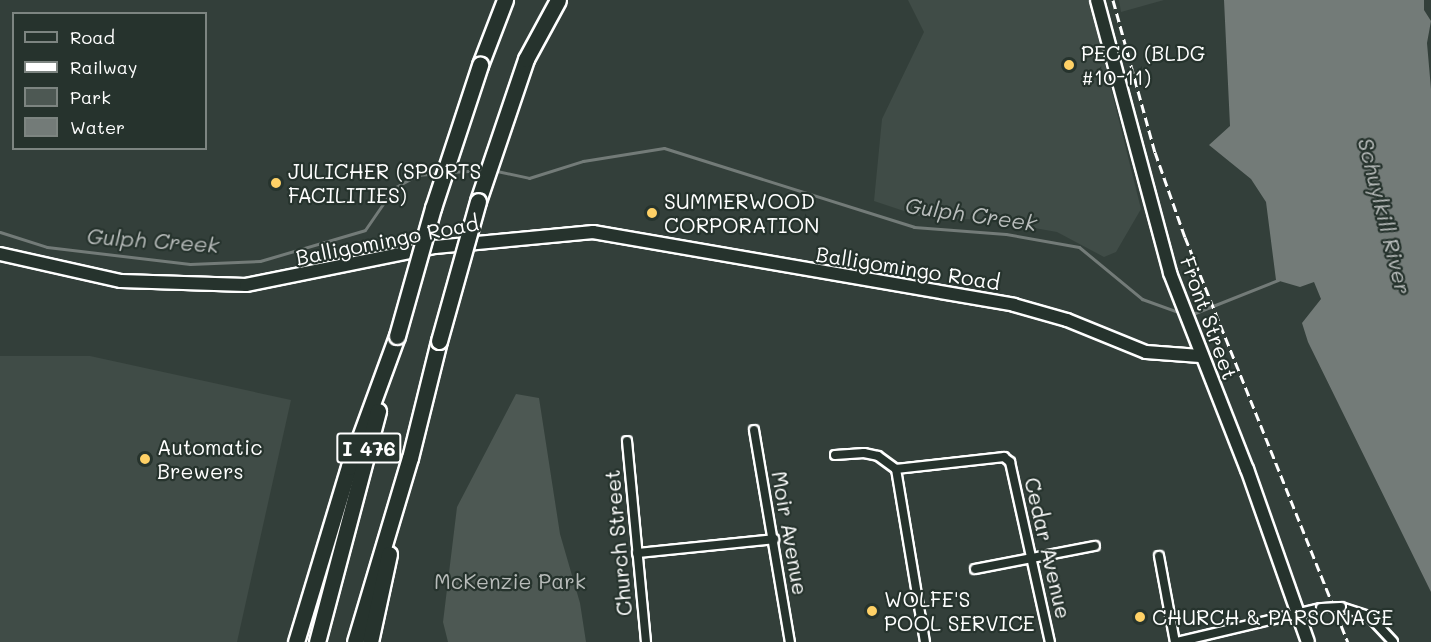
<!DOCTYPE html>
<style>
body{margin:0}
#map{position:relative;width:1431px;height:642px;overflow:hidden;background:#333f3a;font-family:Mali,sans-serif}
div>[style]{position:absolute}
.built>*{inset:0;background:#404c47}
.green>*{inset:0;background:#4d5853}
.water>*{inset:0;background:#737b78}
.stream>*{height:3px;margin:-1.5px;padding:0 1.5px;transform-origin:1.5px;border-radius:1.5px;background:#737b78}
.roads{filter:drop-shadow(2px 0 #fff) drop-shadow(-2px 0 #fff) drop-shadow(0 2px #fff) drop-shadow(0 -2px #fff)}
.street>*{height:8px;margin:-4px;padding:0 4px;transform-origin:4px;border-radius:4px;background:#26332d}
.secondary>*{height:12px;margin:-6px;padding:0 6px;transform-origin:6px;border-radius:6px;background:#26332d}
.highway>*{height:15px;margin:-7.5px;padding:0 7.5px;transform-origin:7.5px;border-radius:7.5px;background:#26332d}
.rail>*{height:3px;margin-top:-1.5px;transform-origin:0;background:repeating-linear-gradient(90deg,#fff 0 9px,transparent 0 13.5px)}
.bridges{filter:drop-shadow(2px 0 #fff) drop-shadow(-2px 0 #fff) drop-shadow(0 2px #fff) drop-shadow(0 -2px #fff)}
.street-bridge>*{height:8px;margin:-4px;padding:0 4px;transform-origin:4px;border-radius:4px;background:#26332d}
.highway-bridge>*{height:15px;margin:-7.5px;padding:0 7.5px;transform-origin:7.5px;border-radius:7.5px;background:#26332d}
.dots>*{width:16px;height:16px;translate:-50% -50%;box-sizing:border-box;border:3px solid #26332d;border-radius:50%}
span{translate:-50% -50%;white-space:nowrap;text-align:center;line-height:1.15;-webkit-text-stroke:4.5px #26332d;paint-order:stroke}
.shield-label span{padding:2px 4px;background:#26332d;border:2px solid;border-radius:4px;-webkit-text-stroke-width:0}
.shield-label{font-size:20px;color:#fff;font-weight:700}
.poi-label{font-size:21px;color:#fff}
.left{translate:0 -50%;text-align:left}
.street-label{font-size:21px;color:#fff}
.park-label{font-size:21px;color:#b8bcba}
.water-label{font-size:22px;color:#b9bdbc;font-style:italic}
.legend{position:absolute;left:12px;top:12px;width:195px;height:138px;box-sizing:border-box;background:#26332d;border:2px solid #7d8581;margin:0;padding:8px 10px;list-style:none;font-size:18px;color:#fff}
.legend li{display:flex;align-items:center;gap:12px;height:30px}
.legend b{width:30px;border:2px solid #7d8581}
</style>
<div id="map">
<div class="built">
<div style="clip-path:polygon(908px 0,1089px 0,1141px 209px,1116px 252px,1104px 257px,1057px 232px,990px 220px,925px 218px,874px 201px,882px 119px,924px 32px)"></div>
<div style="clip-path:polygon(1119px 0,1164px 0,1121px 12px)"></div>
<div style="clip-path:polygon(0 356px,90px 356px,291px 400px,237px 642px,0 642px)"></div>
</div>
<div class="green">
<div style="clip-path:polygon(516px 394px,539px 398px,560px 534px,580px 603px,586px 642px,448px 642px,443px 622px,457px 507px)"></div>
</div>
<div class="water">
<div style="clip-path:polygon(1224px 0,1424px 0,1424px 10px,1431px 21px,1427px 43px,1431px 89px,1431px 592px,1308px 342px,1302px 323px,1321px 299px,1314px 282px,1300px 287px,1276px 280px,1266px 202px,1251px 179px,1209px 145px,1230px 126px)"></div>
</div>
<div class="stream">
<div style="left:492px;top:170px;width:38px;rotate:12deg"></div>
<div style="left:529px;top:178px;width:57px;rotate:-17.5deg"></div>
<div style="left:583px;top:161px;width:82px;rotate:-9.1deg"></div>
<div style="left:664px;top:148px;width:262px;rotate:17.5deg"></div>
<div style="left:914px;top:227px;width:92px;rotate:4.4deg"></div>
<div style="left:1006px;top:234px;width:74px;rotate:10.1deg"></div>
<div style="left:1079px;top:247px;width:82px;rotate:39.5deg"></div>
<div style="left:1142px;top:299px;width:41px;rotate:19.7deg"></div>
<div style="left:450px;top:172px;width:33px;rotate:-3deg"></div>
<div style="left:0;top:232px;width:49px;rotate:17.7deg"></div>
<div style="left:47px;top:247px;width:144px;rotate:6.8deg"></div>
<div style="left:190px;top:264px;width:70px;rotate:-2.5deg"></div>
<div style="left:260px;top:261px;width:109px;rotate:-16.4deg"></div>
<div style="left:365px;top:230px;width:51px;rotate:-55.4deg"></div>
<div style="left:394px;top:188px;width:26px;rotate:-29deg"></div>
<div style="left:417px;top:175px;width:21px;rotate:-5deg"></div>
<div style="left:1190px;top:315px;width:95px;rotate:-21.7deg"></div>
</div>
<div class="roads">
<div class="street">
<div style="left:754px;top:430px;width:215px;rotate:80.4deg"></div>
<div style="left:627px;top:441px;width:202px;rotate:84.6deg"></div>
<div style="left:835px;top:455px;width:29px;rotate:-4deg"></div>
<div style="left:864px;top:453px;width:14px;rotate:12deg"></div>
<div style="left:878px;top:456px;width:22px;rotate:36deg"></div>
<div style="left:896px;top:469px;width:109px;rotate:-6.3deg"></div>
<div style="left:1004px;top:457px;width:8px;rotate:40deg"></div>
<div style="left:1010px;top:462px;width:184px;rotate:77.5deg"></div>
<div style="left:896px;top:469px;width:175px;rotate:80.5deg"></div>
<div style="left:637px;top:553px;width:138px;rotate:-5.8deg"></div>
<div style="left:1159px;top:556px;width:87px;rotate:79.5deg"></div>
<div style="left:975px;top:569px;width:122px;rotate:-10.9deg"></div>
<div style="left:1341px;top:607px;width:29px;rotate:18deg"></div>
<div style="left:1369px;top:616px;width:35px;rotate:47deg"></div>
<div style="left:1177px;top:642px;width:148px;rotate:-13.3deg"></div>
</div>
<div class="secondary">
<div style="left:1097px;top:0;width:283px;rotate:75deg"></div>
<div style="left:1170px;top:273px;width:211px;rotate:68.6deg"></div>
<div style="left:1247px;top:469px;width:183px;rotate:70.6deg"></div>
<div style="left:0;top:254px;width:124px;rotate:12.6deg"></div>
<div style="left:121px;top:281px;width:125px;rotate:1.8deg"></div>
<div style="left:246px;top:285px;width:193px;rotate:-11.4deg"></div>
<div style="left:435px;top:247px;width:159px;rotate:-5.4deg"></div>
<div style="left:593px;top:232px;width:427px;rotate:9.8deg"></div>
<div style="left:1014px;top:305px;width:55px;rotate:15.8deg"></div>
<div style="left:1067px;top:320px;width:85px;rotate:22.1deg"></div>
<div style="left:1146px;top:352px;width:54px;rotate:4.2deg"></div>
</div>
<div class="highway">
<div style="left:480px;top:65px;width:70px;rotate:-69deg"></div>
<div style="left:478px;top:201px;width:150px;rotate:-71.3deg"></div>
<div style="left:526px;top:59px;width:67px;rotate:-61.5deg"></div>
<div style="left:296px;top:642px;width:183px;rotate:-73.2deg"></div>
<div style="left:349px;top:467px;width:140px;rotate:-69.9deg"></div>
<div style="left:317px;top:642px;width:239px;rotate:-75.2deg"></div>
<div style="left:355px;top:642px;width:192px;rotate:-73.4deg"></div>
<div style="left:410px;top:458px;width:121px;rotate:-76.1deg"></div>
<div style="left:370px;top:642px;width:90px;rotate:-77.8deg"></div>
</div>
</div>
<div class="rail">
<div style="left:1113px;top:0;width:158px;rotate:74.6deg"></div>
<div style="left:1155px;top:152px;width:90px;rotate:70.6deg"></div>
<div style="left:1185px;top:237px;width:437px;rotate:68.1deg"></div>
</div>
<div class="bridges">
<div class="street-bridge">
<div style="left:1321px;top:608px;width:20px;rotate:-3deg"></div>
</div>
<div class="highway-bridge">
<div style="left:397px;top:336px;width:133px;rotate:-74.3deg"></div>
<div style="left:433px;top:208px;width:151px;rotate:-71.8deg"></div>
<div style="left:439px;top:341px;width:145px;rotate:-74.4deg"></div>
</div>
</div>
<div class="dots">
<div style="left:1069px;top:65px;background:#ffd166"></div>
<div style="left:276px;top:183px;background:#ffd166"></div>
<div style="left:652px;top:213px;background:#ffd166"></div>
<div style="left:145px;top:459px;background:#ffd166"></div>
<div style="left:872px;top:611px;background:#ffd166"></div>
<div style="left:1140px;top:617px;background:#ffd166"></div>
</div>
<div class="shield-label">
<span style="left:369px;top:448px">I 476</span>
</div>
<div class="poi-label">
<span class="left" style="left:1081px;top:65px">PECO (BLDG<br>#10-11)</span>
<span class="left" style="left:288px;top:183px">JULICHER (SPORTS<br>FACILITIES)</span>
<span class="left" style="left:664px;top:213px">SUMMERWOOD<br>CORPORATION</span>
<span class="left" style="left:157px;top:459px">Automatic<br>Brewers</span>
<span class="left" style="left:884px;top:611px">WOLFE'S<br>POOL SERVICE</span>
<span class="left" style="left:1152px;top:617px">CHURCH &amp; PARSONAGE</span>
</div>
<div class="street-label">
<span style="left:387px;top:240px;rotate:-11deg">Balligomingo Road</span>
<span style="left:908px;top:268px;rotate:9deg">Balligomingo Road</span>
<span style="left:1209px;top:318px;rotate:70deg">Front Street</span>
<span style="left:790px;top:533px;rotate:80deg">Moir Avenue</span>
<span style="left:618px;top:543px;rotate:-95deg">Church Street</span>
<span style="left:1048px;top:548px;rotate:77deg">Cedar Avenue</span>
</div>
<div class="park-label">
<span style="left:510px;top:581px">McKenzie Park</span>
</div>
<div class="water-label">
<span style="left:971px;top:214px;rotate:8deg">Gulph Creek</span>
<span style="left:1385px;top:216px;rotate:76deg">Schuylkill River</span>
<span style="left:153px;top:240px;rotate:4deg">Gulph Creek</span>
</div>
<ul class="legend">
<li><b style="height:8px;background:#26332d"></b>Road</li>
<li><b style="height:8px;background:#fff"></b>Railway</li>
<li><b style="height:16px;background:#4d5853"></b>Park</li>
<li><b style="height:16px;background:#737b78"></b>Water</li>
</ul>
</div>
